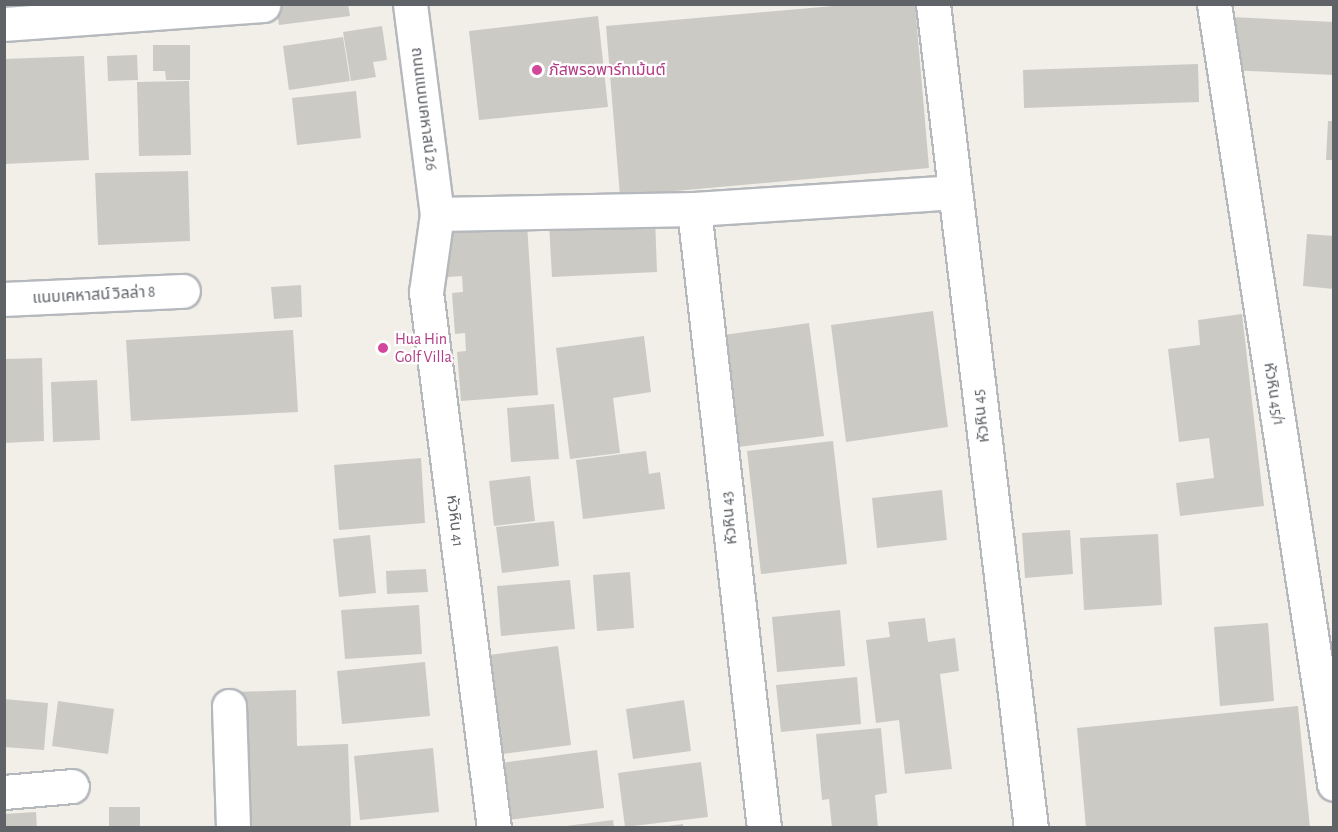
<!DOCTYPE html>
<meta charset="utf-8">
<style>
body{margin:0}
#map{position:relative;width:1338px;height:832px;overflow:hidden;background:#f1efe8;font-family:"Alegreya Sans","Noto Sans Thai",sans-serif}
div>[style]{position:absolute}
.building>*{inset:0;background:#cccac5}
.roads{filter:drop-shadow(2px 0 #b5b8bc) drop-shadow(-2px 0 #b5b8bc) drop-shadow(0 2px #b5b8bc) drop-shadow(0 -2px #b5b8bc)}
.minor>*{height:33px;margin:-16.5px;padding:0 16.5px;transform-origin:16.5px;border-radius:16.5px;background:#fff}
.dots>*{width:16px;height:16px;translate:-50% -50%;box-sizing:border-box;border:3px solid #fff;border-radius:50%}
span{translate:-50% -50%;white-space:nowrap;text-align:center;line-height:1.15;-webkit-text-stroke:4.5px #fff;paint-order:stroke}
.hotel-label{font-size:16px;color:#b23c85}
.left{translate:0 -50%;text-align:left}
.street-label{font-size:16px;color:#5f6368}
.frame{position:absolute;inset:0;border:6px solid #5f6368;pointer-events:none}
</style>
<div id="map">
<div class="building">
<div style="clip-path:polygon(276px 4px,348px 4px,350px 16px,279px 25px)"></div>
<div style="clip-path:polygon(856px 4px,915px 4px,929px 168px,620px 196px,606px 26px)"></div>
<div style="clip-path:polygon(598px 16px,608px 107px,479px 120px,469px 31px)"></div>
<div style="clip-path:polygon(1231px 17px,1334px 22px,1334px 75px,1228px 70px)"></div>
<div style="clip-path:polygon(382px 26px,387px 60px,373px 62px,376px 77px,351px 81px,343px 32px)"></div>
<div style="clip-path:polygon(343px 37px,350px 81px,289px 90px,283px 46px)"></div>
<div style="clip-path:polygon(153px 45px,190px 45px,190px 80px,166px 80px,165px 71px,153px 71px)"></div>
<div style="clip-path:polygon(137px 55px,138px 80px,108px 81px,107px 56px)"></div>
<div style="clip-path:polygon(84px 56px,89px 160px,4px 164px,4px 59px)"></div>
<div style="clip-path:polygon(1198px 64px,1199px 102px,1024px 108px,1023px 70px)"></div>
<div style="clip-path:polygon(189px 81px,191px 155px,139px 156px,137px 82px)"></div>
<div style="clip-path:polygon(356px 91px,361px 138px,297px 145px,292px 98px)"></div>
<div style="clip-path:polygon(1328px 121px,1334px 121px,1334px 160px,1326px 160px)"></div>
<div style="clip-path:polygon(188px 171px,190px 241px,98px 245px,95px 173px)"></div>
<div style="clip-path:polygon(655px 218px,657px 272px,552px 277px,549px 223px)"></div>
<div style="clip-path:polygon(527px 224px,538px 395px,461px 401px,457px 352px,466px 351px,465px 333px,455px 334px,452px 293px,463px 292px,462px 276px,448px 277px,445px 229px)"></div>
<div style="clip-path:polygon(1307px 234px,1334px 236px,1334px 289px,1303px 286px)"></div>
<div style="clip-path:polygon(301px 285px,302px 317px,274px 319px,271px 287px)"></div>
<div style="clip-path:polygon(933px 311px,948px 427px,846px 442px,831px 325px)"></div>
<div style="clip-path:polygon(1242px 314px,1264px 506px,1180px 516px,1176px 483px,1214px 478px,1209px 438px,1179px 442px,1168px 349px,1200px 345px,1198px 320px)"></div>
<div style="clip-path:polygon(809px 323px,824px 436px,738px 447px,724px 335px)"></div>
<div style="clip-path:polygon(293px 330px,298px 412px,131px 421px,126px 340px)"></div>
<div style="clip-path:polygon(644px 336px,651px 392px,613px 398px,620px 453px,570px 459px,556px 348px)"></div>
<div style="clip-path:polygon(42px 358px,44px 441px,4px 443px,4px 359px)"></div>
<div style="clip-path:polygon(97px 380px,100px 440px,53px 442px,51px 382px)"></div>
<div style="clip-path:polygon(554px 404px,559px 459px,511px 462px,507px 408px)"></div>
<div style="clip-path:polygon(833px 441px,847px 564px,761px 574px,747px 451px)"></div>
<div style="clip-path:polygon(646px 451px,649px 474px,660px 472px,665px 509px,583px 519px,576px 460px)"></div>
<div style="clip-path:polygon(421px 458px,425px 523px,339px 530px,334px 465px)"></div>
<div style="clip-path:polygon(530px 476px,535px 521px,494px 526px,489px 481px)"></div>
<div style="clip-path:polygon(942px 490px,947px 540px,877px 548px,872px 498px)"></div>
<div style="clip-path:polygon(554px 521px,559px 566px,502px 573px,496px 527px)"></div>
<div style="clip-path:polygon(1070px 530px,1073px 574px,1025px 578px,1022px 533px)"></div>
<div style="clip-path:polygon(1158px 534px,1162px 605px,1084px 610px,1080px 538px)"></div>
<div style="clip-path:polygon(370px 535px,376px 593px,339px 597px,333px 539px)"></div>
<div style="clip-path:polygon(426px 569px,428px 592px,387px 594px,386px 571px)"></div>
<div style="clip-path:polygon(630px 572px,634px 628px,597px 631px,593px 575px)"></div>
<div style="clip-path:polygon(570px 580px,575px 629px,501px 636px,497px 586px)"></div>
<div style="clip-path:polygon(419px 605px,422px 654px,345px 659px,341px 610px)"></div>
<div style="clip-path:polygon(840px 610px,845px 666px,777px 672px,772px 617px)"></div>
<div style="clip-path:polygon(925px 618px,928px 642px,955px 638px,959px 671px,940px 674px,952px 769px,905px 774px,899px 720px,876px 723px,866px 640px,890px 637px,888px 622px)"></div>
<div style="clip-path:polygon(1268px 623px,1274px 701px,1220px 706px,1214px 627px)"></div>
<div style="clip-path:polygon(558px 646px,571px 745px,503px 754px,489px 655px)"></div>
<div style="clip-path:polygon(425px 662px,430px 716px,342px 724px,337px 671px)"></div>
<div style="clip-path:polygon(857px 677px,861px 724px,781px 732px,776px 685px)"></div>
<div style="clip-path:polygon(296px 690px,297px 746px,348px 744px,351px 828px,240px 828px,235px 692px)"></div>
<div style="clip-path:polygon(4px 699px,48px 703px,44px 750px,4px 747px)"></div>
<div style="clip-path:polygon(684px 700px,691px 751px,633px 759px,626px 709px)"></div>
<div style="clip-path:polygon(58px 701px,114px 709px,108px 754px,52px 746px)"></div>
<div style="clip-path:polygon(1298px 706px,1310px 828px,1086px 828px,1077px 728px)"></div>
<div style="clip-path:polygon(881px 728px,887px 793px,875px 795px,878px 828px,832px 828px,829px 799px,822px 800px,816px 734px)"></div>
<div style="clip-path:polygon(433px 748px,439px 812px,360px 820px,354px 756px)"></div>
<div style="clip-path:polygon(597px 750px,604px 808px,508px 820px,501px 763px)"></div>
<div style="clip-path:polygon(701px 762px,708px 817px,625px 827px,618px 773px)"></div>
<div style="clip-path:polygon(109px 807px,140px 807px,140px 828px,109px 828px)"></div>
<div style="clip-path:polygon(36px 812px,37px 828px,4px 828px,4px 814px)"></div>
<div style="clip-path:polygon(613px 820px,614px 828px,566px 828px,566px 826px)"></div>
<div style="clip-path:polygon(683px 824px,683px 828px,669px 828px,668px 826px)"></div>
</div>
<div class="roads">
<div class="minor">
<div style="left:410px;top:4px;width:212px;rotate:82.7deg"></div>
<div style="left:437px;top:214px;width:79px;rotate:98deg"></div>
<div style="left:426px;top:292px;width:540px;rotate:82.77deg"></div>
<div style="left:933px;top:4px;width:830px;rotate:83.22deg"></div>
<div style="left:1214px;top:4px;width:789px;rotate:81.25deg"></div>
<div style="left:4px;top:24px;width:260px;rotate:-4.2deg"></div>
<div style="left:694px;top:209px;width:623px;rotate:83.55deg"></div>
<div style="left:437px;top:214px;width:257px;rotate:-1.1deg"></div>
<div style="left:694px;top:209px;width:261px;rotate:-3.7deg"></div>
<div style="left:4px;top:299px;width:179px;rotate:-2.6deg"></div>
<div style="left:229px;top:706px;width:122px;rotate:88.1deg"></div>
<div style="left:4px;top:792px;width:68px;rotate:-5deg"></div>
</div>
</div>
<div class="dots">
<div style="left:537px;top:70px;background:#d1479c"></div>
<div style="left:383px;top:348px;background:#d1479c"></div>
</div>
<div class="hotel-label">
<span class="left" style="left:549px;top:70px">ภัสพรอพาร์ทเม้นต์</span>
<span class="left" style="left:395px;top:348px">Hua Hin<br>Golf Villa</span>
</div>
<div class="street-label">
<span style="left:424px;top:109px;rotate:83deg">ถนนแนบเคหาสน์ 26</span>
<span style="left:94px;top:295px;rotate:-3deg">แนบเคหาสน์ วิลล่า 8</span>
<span style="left:1274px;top:394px;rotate:81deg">หัวหิน 45/1</span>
<span style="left:981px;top:416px;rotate:-97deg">หัวหิน 45</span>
<span style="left:729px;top:518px;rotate:-96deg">หัวหิน 43</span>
<span style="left:455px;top:521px;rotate:83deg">หัวหิน 41</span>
</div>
<div class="frame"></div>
</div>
